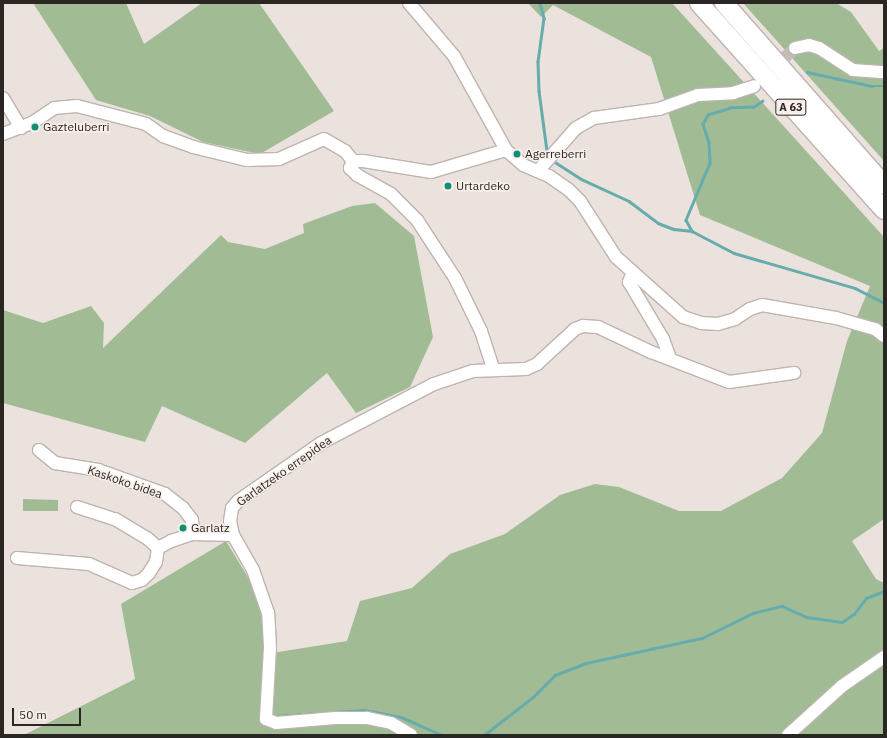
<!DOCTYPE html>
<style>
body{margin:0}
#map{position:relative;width:887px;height:738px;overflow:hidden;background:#ebe2dd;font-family:"IBM Plex Sans",sans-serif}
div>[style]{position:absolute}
.green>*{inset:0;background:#a1bc95}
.stream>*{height:2.5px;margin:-1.25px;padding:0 1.25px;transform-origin:1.25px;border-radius:1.25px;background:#66acac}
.minor-tunnel>*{height:12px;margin-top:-6px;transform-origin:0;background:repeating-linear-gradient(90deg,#c4bcb8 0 12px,transparent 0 18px)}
.roads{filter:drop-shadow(1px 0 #bdb4af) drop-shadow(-1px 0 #bdb4af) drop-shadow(0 1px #bdb4af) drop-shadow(0 -1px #bdb4af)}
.minor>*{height:12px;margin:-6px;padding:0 6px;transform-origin:6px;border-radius:6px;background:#fff}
.highway>*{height:18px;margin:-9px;padding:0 9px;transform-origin:9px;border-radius:9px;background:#fff}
.dots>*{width:11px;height:11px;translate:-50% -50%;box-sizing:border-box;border:2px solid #f9efea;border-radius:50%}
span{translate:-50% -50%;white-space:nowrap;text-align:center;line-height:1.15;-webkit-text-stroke:3px #f9efea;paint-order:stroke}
.shield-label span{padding:1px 3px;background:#f9efea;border:1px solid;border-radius:3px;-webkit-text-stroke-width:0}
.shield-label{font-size:11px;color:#292624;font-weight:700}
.poi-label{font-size:12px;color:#292624}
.left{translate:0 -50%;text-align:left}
.street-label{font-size:12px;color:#292624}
.frame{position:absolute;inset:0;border:4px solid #292624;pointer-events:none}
.scale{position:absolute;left:12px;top:708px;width:69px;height:18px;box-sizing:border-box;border:2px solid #292624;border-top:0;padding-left:5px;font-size:12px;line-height:14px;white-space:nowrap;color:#292624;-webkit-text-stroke:3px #f9efea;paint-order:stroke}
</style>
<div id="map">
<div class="green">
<div style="clip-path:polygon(33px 3px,126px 3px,144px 44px,202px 3px,259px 3px,334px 111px,260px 154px,203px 142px,150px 116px,96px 100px)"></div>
<div style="clip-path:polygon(528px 3px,672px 3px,884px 237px,884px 519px,852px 541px,876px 579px,884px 583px,884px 735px,24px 735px,135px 679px,121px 604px,226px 541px,260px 597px,272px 653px,347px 641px,360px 601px,412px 588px,450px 554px,505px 534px,560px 495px,595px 484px,619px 487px,679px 511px,721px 511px,782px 478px,822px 433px,847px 341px,870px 286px,700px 215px,651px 57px,553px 5px,541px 17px)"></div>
<div style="clip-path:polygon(743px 3px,836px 3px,851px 12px,879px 51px,884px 48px,884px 161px)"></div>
<div style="clip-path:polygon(375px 203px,414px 236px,433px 337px,410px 387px,356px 413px,327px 373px,245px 443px,162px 406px,145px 442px,3px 403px,3px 310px,43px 323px,91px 306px,104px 323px,103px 348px,221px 235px,228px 242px,265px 249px,304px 233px,303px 224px,352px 206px)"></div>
<div style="clip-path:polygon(23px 499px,58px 500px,58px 511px,23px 511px)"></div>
</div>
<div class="stream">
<div style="left:540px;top:3px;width:16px;rotate:75deg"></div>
<div style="left:544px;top:18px;width:44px;rotate:97.8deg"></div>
<div style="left:538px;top:62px;width:29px;rotate:88deg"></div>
<div style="left:539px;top:91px;width:61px;rotate:82.4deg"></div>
<div style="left:807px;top:72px;width:66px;rotate:12.2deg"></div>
<div style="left:872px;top:86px;width:12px"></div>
<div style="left:763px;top:101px;width:11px;rotate:146deg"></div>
<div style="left:754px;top:107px;width:23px;rotate:178deg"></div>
<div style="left:731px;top:108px;width:24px;rotate:163deg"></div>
<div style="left:708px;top:115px;width:10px;rotate:119deg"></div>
<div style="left:703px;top:124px;width:19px;rotate:72deg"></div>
<div style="left:709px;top:142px;width:21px;rotate:87deg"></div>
<div style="left:710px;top:163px;width:62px;rotate:112.8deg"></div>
<div style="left:686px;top:220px;width:13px;rotate:61deg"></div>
<div style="left:692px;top:231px;width:47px;rotate:27.6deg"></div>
<div style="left:734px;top:253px;width:126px;rotate:16.1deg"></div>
<div style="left:855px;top:288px;width:33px;rotate:27deg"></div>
<div style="left:555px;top:162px;width:31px;rotate:33deg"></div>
<div style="left:581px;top:179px;width:53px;rotate:24.6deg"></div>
<div style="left:629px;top:201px;width:36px;rotate:37deg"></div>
<div style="left:658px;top:223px;width:17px;rotate:21deg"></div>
<div style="left:674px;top:229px;width:18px;rotate:6deg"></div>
<div style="left:275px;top:716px;width:90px;rotate:-3.8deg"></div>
<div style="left:365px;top:710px;width:37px;rotate:11deg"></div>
<div style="left:401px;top:717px;width:45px;rotate:23.7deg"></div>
<div style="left:484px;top:735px;width:62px;rotate:-37.8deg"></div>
<div style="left:533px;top:697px;width:31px;rotate:-45deg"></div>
<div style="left:555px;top:675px;width:33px;rotate:-21deg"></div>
<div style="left:586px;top:663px;width:119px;rotate:-12.2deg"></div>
<div style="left:702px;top:638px;width:57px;rotate:-26.1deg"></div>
<div style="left:753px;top:613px;width:30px;rotate:-14deg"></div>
<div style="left:782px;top:606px;width:27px;rotate:24deg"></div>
<div style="left:807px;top:617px;width:35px;rotate:8deg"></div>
<div style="left:842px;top:622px;width:14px;rotate:-34deg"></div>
<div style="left:854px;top:614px;width:20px;rotate:-53deg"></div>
<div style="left:866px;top:598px;width:19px;rotate:-21deg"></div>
</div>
<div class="minor-tunnel">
<div style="left:772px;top:69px;width:31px;rotate:-42deg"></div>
</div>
<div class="roads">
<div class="minor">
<div style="left:409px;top:3px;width:70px;rotate:49.7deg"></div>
<div style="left:454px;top:56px;width:107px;rotate:61deg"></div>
<div style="left:506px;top:150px;width:23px;rotate:41deg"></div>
<div style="left:523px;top:165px;width:28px;rotate:23deg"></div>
<div style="left:549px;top:176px;width:24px;rotate:35deg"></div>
<div style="left:569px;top:190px;width:16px;rotate:45deg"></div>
<div style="left:580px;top:201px;width:67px;rotate:57.3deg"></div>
<div style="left:616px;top:257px;width:90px;rotate:41.8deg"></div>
<div style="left:683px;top:317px;width:19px;rotate:18deg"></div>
<div style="left:701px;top:323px;width:17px;rotate:3deg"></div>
<div style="left:718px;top:324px;width:18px;rotate:-16deg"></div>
<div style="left:735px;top:319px;width:18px;rotate:-34deg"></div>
<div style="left:750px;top:309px;width:13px;rotate:-18deg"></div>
<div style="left:762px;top:305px;width:75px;rotate:10deg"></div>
<div style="left:836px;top:318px;width:41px;rotate:15.8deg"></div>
<div style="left:875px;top:329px;width:11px;rotate:38deg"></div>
<div style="left:795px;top:48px;width:14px;rotate:-12deg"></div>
<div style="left:809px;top:45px;width:10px;rotate:17deg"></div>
<div style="left:819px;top:48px;width:40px;rotate:32.9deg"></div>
<div style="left:853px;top:70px;width:31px;rotate:4deg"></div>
<div style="left:3px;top:98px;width:35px;rotate:59deg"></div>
<div style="left:3px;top:134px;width:31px;rotate:-21deg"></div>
<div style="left:32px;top:123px;width:27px;rotate:-34deg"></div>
<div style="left:54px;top:108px;width:23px;rotate:-5deg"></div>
<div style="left:77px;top:106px;width:71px;rotate:14.6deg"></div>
<div style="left:146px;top:124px;width:21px;rotate:35deg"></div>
<div style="left:163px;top:136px;width:32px;rotate:20deg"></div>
<div style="left:193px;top:147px;width:56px;rotate:13.5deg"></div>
<div style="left:247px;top:160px;width:32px;rotate:-2deg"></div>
<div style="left:279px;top:159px;width:49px;rotate:-24deg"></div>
<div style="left:324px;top:139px;width:24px;rotate:30deg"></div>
<div style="left:345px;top:151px;width:13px;rotate:51deg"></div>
<div style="left:353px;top:161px;width:8px;rotate:113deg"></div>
<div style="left:350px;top:168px;width:10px;rotate:45deg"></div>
<div style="left:357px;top:175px;width:39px;rotate:29deg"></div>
<div style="left:391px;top:194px;width:37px;rotate:45deg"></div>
<div style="left:417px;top:220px;width:69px;rotate:56.8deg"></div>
<div style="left:455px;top:278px;width:59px;rotate:63.9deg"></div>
<div style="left:481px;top:331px;width:40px;rotate:72deg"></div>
<div style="left:353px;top:161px;width:10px"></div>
<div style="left:363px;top:161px;width:69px;rotate:9.2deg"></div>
<div style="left:431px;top:172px;width:78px;rotate:-16.3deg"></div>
<div style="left:538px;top:171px;width:57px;rotate:-48.5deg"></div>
<div style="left:576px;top:128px;width:21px;rotate:-29deg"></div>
<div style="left:594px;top:118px;width:66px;rotate:-7.9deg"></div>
<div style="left:659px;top:109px;width:41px;rotate:-19.7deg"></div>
<div style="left:698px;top:95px;width:35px;rotate:-3deg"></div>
<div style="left:733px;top:93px;width:22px;rotate:-18deg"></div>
<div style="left:633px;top:272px;width:11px;rotate:112deg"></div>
<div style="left:629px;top:282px;width:66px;rotate:59.2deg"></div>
<div style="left:663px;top:339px;width:20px;rotate:70deg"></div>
<div style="left:39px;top:450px;width:21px;rotate:39deg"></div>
<div style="left:55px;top:463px;width:44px;rotate:9.2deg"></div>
<div style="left:98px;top:470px;width:71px;rotate:19.7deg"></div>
<div style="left:165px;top:494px;width:23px;rotate:38deg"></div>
<div style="left:183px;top:508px;width:15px;rotate:53deg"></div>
<div style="left:192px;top:520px;width:14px;rotate:86deg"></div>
<div style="left:77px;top:507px;width:40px;rotate:18deg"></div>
<div style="left:115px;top:519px;width:37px;rotate:31deg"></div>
<div style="left:147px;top:538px;width:15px;rotate:42deg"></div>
<div style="left:17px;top:558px;width:72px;rotate:4.8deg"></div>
<div style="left:89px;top:564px;width:47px;rotate:23.8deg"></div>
<div style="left:132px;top:583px;width:10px;rotate:-17deg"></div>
<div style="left:142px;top:580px;width:10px;rotate:-45deg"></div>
<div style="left:149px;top:573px;width:13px;rotate:-58deg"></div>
<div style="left:156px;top:562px;width:14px;rotate:-82deg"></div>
<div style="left:158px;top:548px;width:15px;rotate:-28deg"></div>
<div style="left:171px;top:541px;width:23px;rotate:-18deg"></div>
<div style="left:193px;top:534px;width:40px;rotate:1.4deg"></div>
<div style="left:411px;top:735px;width:23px;rotate:-149deg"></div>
<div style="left:391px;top:723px;width:25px;rotate:-168deg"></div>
<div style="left:367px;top:718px;width:32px;rotate:180deg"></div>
<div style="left:335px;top:718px;width:59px;rotate:175.2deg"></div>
<div style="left:276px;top:723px;width:11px;rotate:-158deg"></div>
<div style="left:266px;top:719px;width:72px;rotate:-86.8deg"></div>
<div style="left:270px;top:647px;width:34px;rotate:-93deg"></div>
<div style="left:268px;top:613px;width:46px;rotate:-109.2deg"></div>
<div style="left:253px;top:570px;width:40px;rotate:-119.7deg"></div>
<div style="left:233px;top:535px;width:14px;rotate:-102deg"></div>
<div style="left:230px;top:521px;width:13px;rotate:-81deg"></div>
<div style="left:232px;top:508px;width:9px;rotate:-49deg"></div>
<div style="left:238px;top:501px;width:101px;rotate:-34.9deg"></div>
<div style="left:321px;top:443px;width:127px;rotate:-27.6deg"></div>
<div style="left:434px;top:384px;width:41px;rotate:-18.4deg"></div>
<div style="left:473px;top:371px;width:53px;rotate:-2.2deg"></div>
<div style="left:526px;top:369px;width:12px;rotate:-24deg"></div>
<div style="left:537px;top:364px;width:52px;rotate:-42.6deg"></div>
<div style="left:575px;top:329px;width:9px;rotate:-21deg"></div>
<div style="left:583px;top:326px;width:15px;rotate:4deg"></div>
<div style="left:598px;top:327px;width:59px;rotate:25.3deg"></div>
<div style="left:651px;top:352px;width:84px;rotate:21deg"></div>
<div style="left:729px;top:382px;width:66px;rotate:-7.9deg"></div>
<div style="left:788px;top:735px;width:73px;rotate:-42.2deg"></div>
<div style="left:842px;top:686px;width:51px;rotate:-34.6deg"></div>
</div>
<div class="highway">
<div style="left:699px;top:3px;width:278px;rotate:48.2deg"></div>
<div style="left:724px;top:3px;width:242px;rotate:48.7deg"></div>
</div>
</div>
<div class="dots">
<div style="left:35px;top:127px;background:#118f74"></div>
<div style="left:517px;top:154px;background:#118f74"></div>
<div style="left:448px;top:186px;background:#118f74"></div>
<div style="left:183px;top:528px;background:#118f74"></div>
</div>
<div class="shield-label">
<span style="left:791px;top:107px">A 63</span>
</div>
<div class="poi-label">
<span class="left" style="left:43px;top:127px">Gazteluberri</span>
<span class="left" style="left:525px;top:154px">Agerreberri</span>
<span class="left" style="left:456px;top:186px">Urtardeko</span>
<span class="left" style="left:191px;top:528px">Garlatz</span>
</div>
<div class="street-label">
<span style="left:284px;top:471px;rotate:-35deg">Garlatzeko errepidea</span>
<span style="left:125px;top:482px;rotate:19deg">Kaskoko bidea</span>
</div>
<div class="frame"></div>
<div class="scale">50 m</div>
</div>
